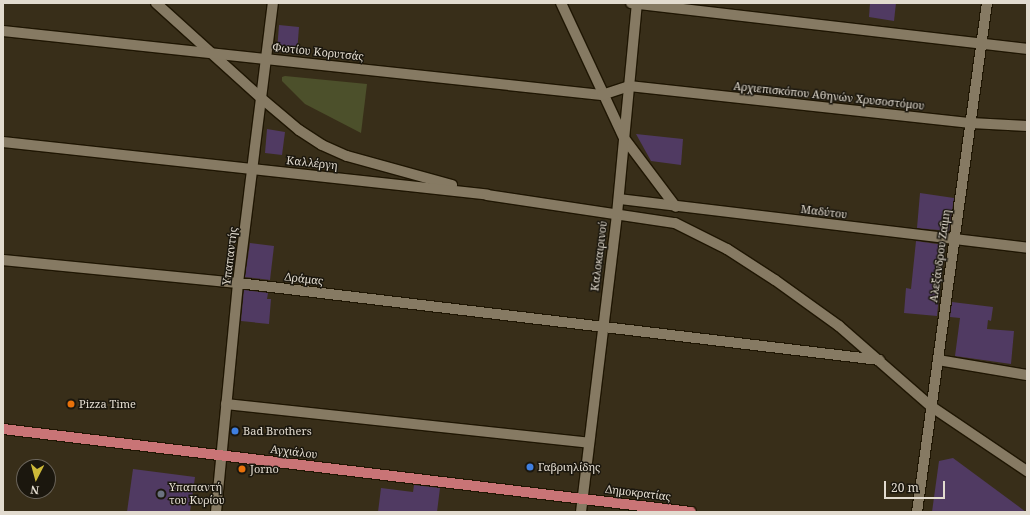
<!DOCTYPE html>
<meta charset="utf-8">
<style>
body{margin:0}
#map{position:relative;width:1030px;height:515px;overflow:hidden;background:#382e19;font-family:"Noto Serif",serif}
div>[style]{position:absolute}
.green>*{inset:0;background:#4c502b}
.building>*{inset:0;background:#503a62}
.roads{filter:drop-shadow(1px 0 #1f1603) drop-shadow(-1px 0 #1f1603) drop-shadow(0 1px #1f1603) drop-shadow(0 -1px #1f1603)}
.minor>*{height:10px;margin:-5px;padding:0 5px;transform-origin:5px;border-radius:5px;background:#867a63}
.major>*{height:10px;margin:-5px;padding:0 5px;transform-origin:5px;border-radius:5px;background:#c97476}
.dots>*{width:11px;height:11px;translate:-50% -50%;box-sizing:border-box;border:2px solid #1b170e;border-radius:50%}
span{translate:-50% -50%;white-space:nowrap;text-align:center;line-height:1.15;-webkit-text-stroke:3px #1b170e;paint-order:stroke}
.street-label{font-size:11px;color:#e2dbcf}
.poi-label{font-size:11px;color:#e2dbcf}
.left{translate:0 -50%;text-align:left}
.frame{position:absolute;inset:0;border:4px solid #e2dbcf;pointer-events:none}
.north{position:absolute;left:16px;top:459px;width:40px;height:40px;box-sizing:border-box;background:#1b170e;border:1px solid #6b655b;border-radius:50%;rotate:186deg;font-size:11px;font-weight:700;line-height:16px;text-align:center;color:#e2dbcf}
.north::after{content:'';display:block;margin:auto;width:14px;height:18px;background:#cdb938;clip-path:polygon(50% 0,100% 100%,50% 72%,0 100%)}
.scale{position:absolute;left:884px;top:481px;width:61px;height:18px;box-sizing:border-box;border:2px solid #e2dbcf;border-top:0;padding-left:5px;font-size:12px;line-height:14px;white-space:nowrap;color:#e2dbcf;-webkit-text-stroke:3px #1b170e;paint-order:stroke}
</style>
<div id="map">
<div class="green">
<div style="clip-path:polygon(285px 76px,367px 84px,361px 133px,305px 104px,282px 81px,282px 77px)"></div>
</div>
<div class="building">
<div style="clip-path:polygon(870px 3px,896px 3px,894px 21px,869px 17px)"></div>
<div style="clip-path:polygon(279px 25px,299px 27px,297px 53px,277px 51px)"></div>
<div style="clip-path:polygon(267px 129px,285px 132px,282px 155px,265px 153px)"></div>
<div style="clip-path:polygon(636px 134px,683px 139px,681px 165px,651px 161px)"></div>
<div style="clip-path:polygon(920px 193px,954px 198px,949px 231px,917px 228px)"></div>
<div style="clip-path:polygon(916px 241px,944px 245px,937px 316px,904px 313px,906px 288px,911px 289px)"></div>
<div style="clip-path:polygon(250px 243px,274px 246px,270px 280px,245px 277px)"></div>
<div style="clip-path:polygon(244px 290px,268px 293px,267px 299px,271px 299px,269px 324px,241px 321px)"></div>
<div style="clip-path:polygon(952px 302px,993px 307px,991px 321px,988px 320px,987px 329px,1014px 331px,1011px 364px,955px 356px,960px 318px,950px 317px)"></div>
<div style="clip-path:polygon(953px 458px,1026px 512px,932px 512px,939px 461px)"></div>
<div style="clip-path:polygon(133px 469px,195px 477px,190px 512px,127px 512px)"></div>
<div style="clip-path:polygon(414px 485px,440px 488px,437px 512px,378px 512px,381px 488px,413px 492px)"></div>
</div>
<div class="roads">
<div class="minor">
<div style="left:156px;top:3px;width:142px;rotate:42.1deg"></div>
<div style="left:261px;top:98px;width:50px;rotate:40.1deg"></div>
<div style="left:299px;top:130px;width:27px;rotate:33deg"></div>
<div style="left:322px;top:145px;width:27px;rotate:24deg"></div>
<div style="left:347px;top:156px;width:109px;rotate:15.4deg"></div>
<div style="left:561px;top:3px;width:149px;rotate:65deg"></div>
<div style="left:624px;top:138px;width:86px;rotate:53deg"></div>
<div style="left:631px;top:3px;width:399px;rotate:6.6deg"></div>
<div style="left:3px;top:31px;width:602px;rotate:6.1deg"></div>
<div style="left:602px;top:95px;width:28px;rotate:-18deg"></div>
<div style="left:629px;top:86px;width:344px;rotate:6.2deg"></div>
<div style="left:971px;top:123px;width:56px;rotate:3.1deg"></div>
<div style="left:3px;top:142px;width:487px;rotate:6.2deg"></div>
<div style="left:487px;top:195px;width:190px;rotate:8.5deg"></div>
<div style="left:675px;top:223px;width:58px;rotate:26.6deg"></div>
<div style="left:727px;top:249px;width:57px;rotate:32.9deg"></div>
<div style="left:775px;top:280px;width:79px;rotate:35.7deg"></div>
<div style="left:839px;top:326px;width:123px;rotate:41.1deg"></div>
<div style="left:932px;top:407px;width:115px;rotate:34deg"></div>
<div style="left:619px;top:199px;width:411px;rotate:6.8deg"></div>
<div style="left:3px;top:260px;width:236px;rotate:5.6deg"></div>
<div style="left:238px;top:283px;width:646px;rotate:6.85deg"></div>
<div style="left:938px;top:360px;width:90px;rotate:9.6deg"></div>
<div style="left:226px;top:404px;width:365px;rotate:6.1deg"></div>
<div style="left:216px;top:512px;width:230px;rotate:-84.5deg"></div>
<div style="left:238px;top:283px;width:282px;rotate:-82.9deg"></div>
<div style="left:581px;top:512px;width:300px;rotate:-83.1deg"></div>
<div style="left:617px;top:214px;width:212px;rotate:-84.6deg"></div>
<div style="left:917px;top:512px;width:514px;rotate:-82.17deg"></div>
</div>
<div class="major">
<div style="left:3px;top:429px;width:693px;rotate:6.88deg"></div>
</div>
</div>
<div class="dots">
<div style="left:71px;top:404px;background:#e8710a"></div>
<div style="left:235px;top:431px;background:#3f7fe0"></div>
<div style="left:530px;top:467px;background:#3f7fe0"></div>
<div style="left:242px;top:469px;background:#e8710a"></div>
<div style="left:161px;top:494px;background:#6b7280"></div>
</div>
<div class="street-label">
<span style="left:318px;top:52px;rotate:6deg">Φωτίου Κορυτσάς</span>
<span style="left:829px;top:96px;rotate:6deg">Αρχιεπισκόπου Αθηνών Χρυσοστόμου</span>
<span style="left:312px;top:163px;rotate:6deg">Καλλέργη</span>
<span style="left:824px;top:212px;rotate:7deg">Μαδύτου</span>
<span style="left:230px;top:256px;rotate:-83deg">Υπαπαντής</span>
<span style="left:599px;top:256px;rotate:-83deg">Καλοκαιρινού</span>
<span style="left:940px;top:256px;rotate:-82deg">Αλεξάνδρου Ζαΐμη</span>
<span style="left:304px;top:279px;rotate:7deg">Δράμας</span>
<span style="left:294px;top:452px;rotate:7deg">Αγχιάλου</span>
<span style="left:638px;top:493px;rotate:7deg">Δημοκρατίας</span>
</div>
<div class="poi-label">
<span class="left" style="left:79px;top:404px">Pizza Time</span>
<span class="left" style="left:243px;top:431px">Bad Brothers</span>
<span class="left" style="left:538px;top:467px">Γαβριηλίδης</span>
<span class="left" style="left:250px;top:469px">Jorno</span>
<span class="left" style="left:169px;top:494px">Υπαπαντή<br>του Κυρίου</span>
</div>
<div class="frame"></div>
<div class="north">N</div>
<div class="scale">20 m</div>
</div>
